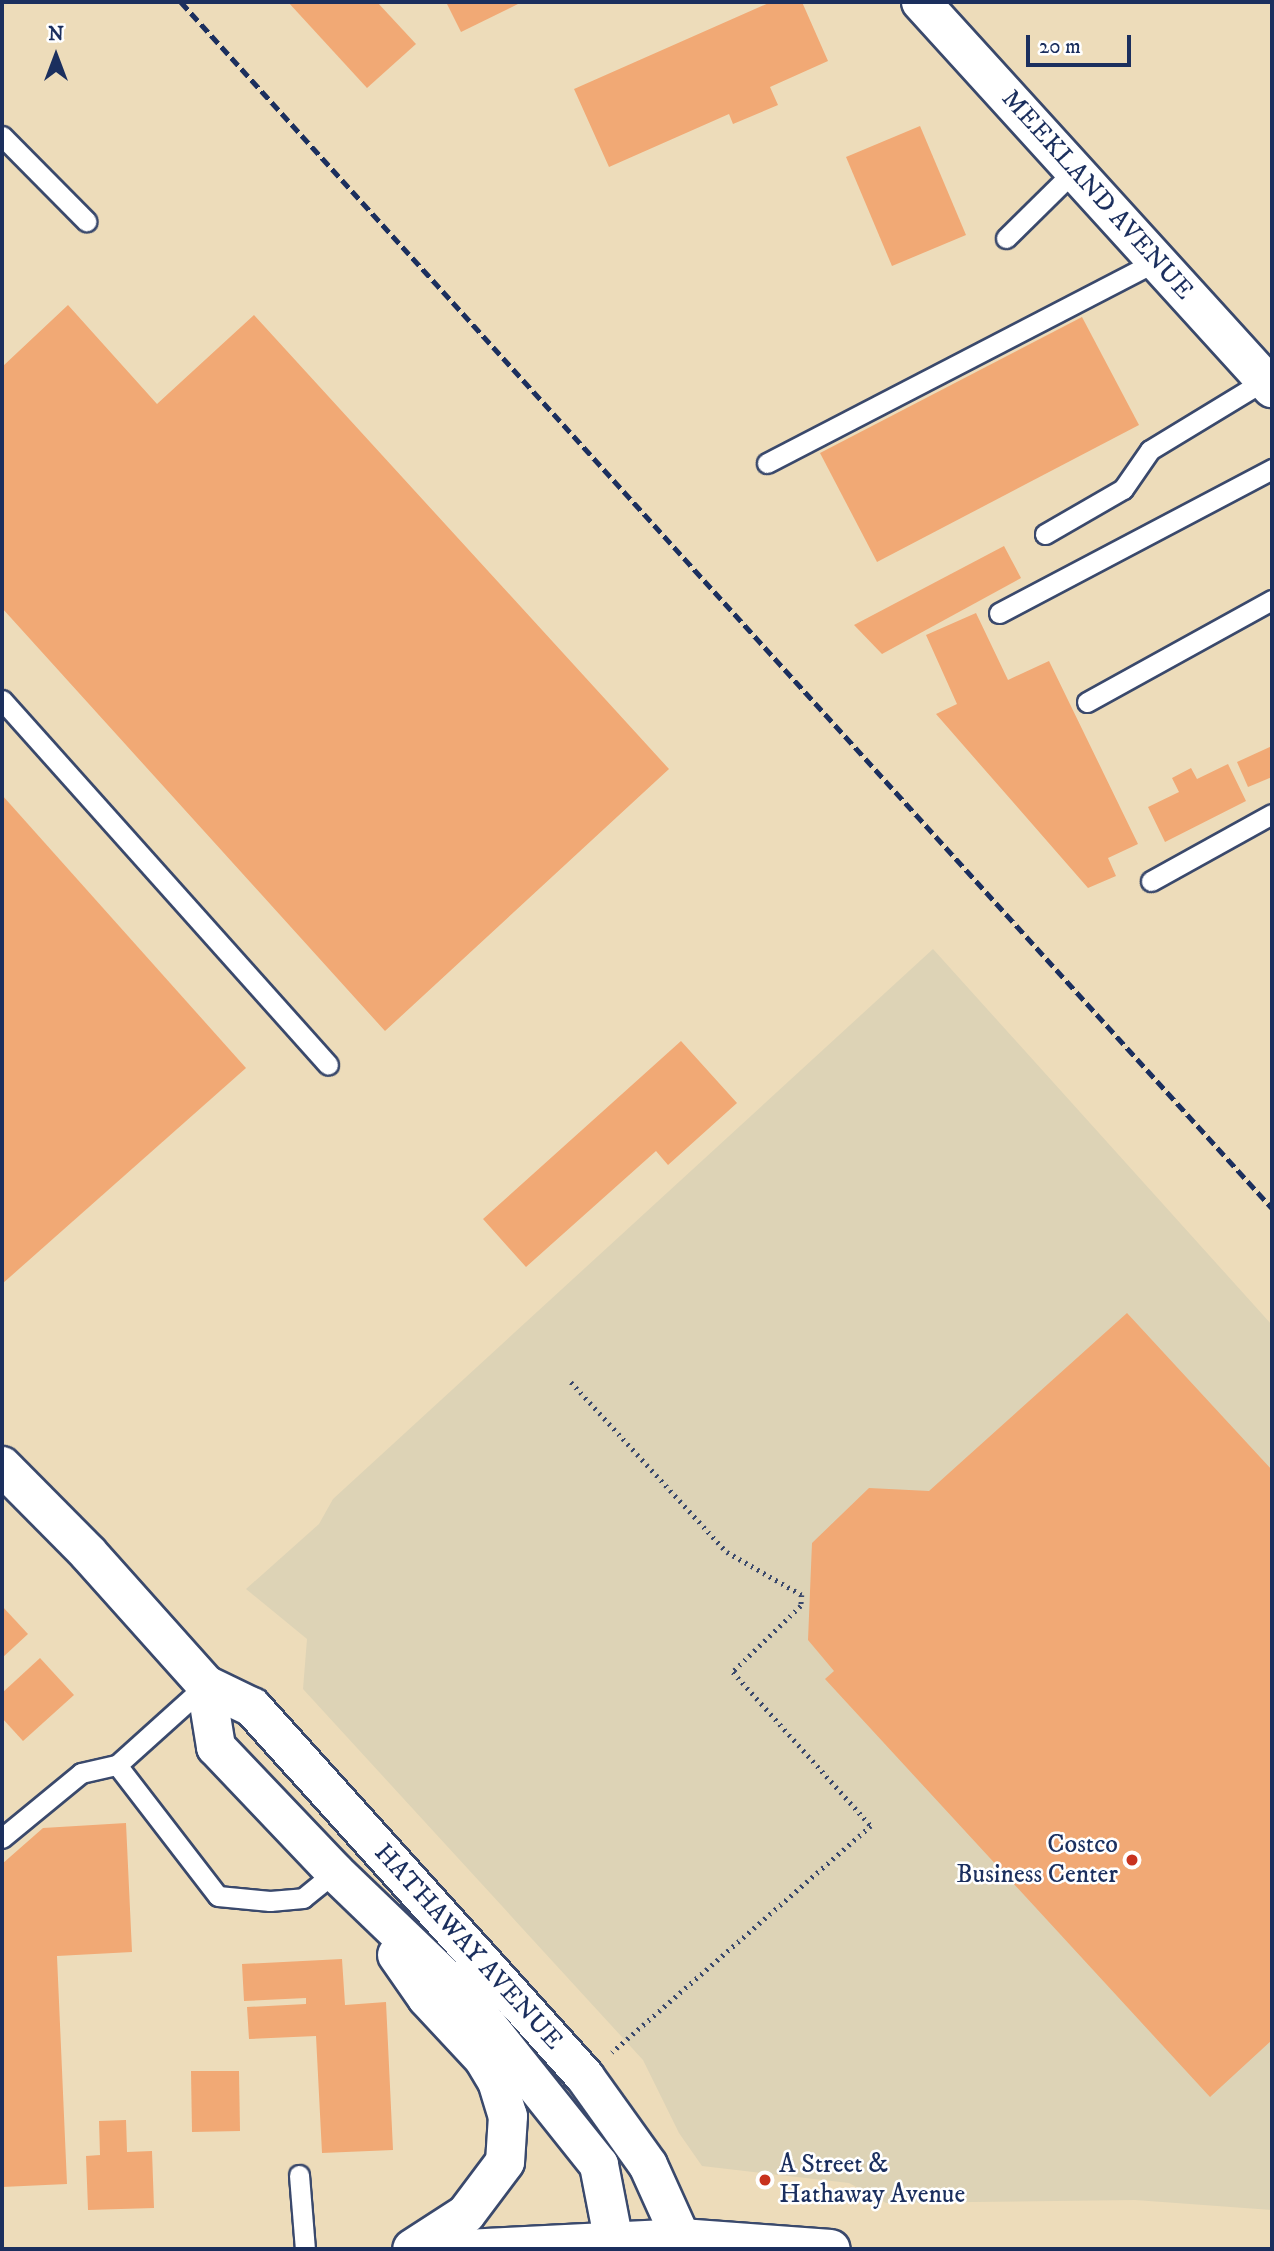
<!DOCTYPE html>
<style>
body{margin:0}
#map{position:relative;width:1274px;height:2251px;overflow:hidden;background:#eddcba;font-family:"IM FELL DW Pica",serif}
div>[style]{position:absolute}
.built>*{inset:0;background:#ddd3b6}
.building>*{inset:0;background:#f1a975}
.path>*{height:4.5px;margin-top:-2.25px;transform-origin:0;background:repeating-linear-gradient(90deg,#3a496c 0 2px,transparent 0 7px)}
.roads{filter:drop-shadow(2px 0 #3a496c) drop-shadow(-2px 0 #3a496c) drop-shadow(0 2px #3a496c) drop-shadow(0 -2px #3a496c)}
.service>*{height:19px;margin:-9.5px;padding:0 9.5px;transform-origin:9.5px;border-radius:9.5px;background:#fff}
.tertiary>*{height:38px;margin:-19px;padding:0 19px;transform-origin:19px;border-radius:19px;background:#fff}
.secondary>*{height:38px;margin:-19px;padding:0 19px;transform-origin:19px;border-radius:19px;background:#fff}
.rail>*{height:5px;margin-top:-2.5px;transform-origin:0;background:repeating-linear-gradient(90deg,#1b2f5e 0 10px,transparent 0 15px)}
.dots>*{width:19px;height:19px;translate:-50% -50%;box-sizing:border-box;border:4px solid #fff;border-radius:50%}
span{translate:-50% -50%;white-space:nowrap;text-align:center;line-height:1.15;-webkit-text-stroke:5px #fff;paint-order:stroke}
.street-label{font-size:26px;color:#1b2f5e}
.poi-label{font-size:26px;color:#1b2f5e}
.right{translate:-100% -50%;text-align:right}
.left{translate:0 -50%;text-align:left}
.frame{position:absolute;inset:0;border:4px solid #1b2f5e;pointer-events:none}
.north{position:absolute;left:21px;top:21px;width:70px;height:70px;-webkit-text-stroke:5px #fff;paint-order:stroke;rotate:0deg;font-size:19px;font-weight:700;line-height:28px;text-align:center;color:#1b2f5e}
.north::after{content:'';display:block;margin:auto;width:24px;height:32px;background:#1b2f5e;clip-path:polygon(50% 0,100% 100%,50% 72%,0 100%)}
.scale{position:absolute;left:1026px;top:35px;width:105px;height:32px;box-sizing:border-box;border:4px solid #1b2f5e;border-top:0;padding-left:9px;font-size:21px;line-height:24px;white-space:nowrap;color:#1b2f5e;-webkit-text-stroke:5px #fff;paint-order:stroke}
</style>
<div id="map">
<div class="built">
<div style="clip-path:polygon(933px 949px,1272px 1325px,1272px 2210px,1135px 2200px,886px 2203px,849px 2183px,702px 2166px,679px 2133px,643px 2060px,303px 1689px,307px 1639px,246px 1589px,319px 1524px,333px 1499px)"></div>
</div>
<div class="building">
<div style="clip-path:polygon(288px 2px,377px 2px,416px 44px,367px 88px)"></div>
<div style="clip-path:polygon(446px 2px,522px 2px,461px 32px)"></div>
<div style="clip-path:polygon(771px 2px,802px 2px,828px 61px,770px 87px,778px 105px,733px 124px,729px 114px,609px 167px,574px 89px)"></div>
<div style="clip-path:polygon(920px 126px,966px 235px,892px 266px,846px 157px)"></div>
<div style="clip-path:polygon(68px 305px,157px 404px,254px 315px,669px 769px,385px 1031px,2px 608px,2px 367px)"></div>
<div style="clip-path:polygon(1082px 317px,1139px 425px,877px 562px,820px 453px)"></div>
<div style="clip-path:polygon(1004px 546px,1021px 578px,882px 654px,854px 625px)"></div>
<div style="clip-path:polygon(976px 613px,1008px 680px,1049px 661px,1138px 844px,1108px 858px,1116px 876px,1088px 888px,936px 714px,957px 704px,926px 635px)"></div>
<div style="clip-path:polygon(1272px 746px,1272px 777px,1248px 787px,1237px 762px)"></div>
<div style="clip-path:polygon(1228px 764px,1246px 801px,1165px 842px,1148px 807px,1179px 792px,1172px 778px,1191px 768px,1197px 779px)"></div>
<div style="clip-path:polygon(2px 795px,246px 1068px,2px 1284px)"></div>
<div style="clip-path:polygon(681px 1041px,737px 1103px,668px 1165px,656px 1151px,526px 1267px,483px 1219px)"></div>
<div style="clip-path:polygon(1127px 1313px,1272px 1470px,1272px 2040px,1210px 2097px,825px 1679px,834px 1671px,808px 1640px,812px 1543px,869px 1488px,929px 1491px)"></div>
<div style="clip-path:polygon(2px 1606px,28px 1634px,2px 1658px)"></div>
<div style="clip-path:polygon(40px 1658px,74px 1695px,23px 1741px,2px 1718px,2px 1693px)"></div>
<div style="clip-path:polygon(126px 1823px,132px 1952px,57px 1956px,67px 2184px,2px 2187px,2px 1864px,43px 1828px)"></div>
<div style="clip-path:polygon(342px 1959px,345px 2005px,386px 2002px,393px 2150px,322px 2153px,316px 2036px,249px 2039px,247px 2007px,306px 2004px,306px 1998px,244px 2001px,242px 1964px)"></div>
<div style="clip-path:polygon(191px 2071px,239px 2071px,240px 2131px,192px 2132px)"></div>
<div style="clip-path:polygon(126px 2120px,127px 2152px,152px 2151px,154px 2208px,88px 2210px,86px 2156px,100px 2155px,99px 2121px)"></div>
</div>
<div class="path">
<div style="left:571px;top:1382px;width:231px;rotate:47.5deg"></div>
<div style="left:727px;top:1552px;width:86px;rotate:29.8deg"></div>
<div style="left:802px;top:1595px;width:11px;rotate:95deg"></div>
<div style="left:801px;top:1606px;width:95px;rotate:135.9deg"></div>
<div style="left:733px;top:1672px;width:207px;rotate:48.1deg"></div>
<div style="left:871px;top:1826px;width:344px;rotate:138.8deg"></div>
</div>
<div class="roads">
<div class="service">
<div style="left:2px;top:136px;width:120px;rotate:45.3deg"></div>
<div style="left:1006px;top:238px;width:97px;rotate:-44.6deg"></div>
<div style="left:767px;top:463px;width:439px;rotate:-27.4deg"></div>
<div style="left:1045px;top:534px;width:90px;rotate:-30deg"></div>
<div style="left:1123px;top:489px;width:47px;rotate:-55.3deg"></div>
<div style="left:1150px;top:450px;width:135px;rotate:-31.3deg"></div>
<div style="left:999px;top:613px;width:309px;rotate:-27.8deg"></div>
<div style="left:2px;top:700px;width:489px;rotate:48.2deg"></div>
<div style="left:1087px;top:702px;width:211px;rotate:-28.9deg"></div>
<div style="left:1151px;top:881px;width:138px;rotate:-29deg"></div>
<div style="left:117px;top:1765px;width:165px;rotate:52.4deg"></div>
<div style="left:218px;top:1896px;width:52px;rotate:5.5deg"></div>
<div style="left:270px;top:1901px;width:33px;rotate:-5deg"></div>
<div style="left:303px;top:1898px;width:41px;rotate:-39.1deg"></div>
<div style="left:2px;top:1838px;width:102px;rotate:-39.4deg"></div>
<div style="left:81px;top:1773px;width:37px;rotate:-13deg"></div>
<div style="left:117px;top:1765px;width:120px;rotate:-42deg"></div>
<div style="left:299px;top:2175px;width:74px;rotate:85.4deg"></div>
</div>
<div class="tertiary">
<div style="left:921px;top:2px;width:522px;rotate:47.72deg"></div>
<div style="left:2px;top:1466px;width:122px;rotate:45.3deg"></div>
<div style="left:88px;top:1553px;width:177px;rotate:48.2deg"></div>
<div style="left:206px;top:1685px;width:51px;rotate:25.6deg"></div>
<div style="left:252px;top:1707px;width:498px;rotate:48deg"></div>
<div style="left:585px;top:2077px;width:108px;rotate:54.4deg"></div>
<div style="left:648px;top:2165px;width:80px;rotate:65.7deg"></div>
<div style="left:206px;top:1685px;width:63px;rotate:80.8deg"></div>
<div style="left:216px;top:1747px;width:173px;rotate:46.4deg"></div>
<div style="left:335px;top:1872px;width:180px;rotate:43.9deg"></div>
<div style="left:465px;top:1997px;width:215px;rotate:51.4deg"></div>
<div style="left:599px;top:2165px;width:78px;rotate:79deg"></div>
<div style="left:397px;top:1955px;width:52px;rotate:55.1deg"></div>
<div style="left:427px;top:1998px;width:82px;rotate:47deg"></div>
<div style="left:483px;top:2058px;width:27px;rotate:59deg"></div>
<div style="left:497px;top:2081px;width:37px;rotate:73deg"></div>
<div style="left:508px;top:2116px;width:46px;rotate:93.7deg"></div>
<div style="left:505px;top:2162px;width:65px;rotate:126.9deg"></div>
<div style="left:466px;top:2214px;width:64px;rotate:147.1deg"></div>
</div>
<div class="secondary">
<div style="left:466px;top:2249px;width:215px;rotate:-2.9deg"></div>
<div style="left:681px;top:2238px;width:150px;rotate:4.2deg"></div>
</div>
</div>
<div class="rail">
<div style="left:181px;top:2px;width:1626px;rotate:47.87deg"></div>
</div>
<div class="dots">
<div style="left:1132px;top:1860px;background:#c8321e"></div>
<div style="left:765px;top:2180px;background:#c8321e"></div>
</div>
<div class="street-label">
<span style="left:1097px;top:195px;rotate:48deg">MEEKLAND AVENUE</span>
<span style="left:468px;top:1947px;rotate:48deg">HATHAWAY AVENUE</span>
</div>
<div class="poi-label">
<span class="right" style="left:1118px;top:1860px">Costco<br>Business Center</span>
<span class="left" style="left:779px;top:2180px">A Street &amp;<br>Hathaway Avenue</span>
</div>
<div class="frame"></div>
<div class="north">N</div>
<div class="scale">20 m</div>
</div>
